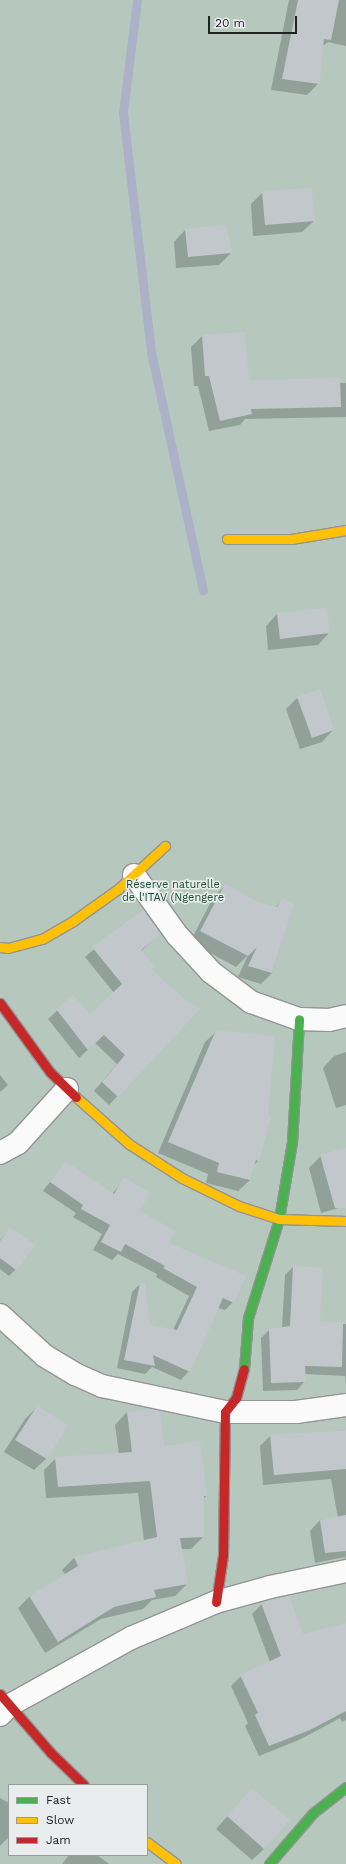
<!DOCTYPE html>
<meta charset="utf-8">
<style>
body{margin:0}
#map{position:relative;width:346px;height:1864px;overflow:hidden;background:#dddfe0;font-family:"Work Sans",sans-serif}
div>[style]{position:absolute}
.green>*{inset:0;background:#b6c8be}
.shadow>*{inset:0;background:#0003}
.stream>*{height:9px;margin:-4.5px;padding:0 4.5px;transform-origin:4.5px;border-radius:4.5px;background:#adb1c7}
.building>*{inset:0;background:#c2c7cc}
.roads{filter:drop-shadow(1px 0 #939495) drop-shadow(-1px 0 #939495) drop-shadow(0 1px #939495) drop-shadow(0 -1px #939495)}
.street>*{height:22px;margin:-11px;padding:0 11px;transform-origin:11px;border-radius:11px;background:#fafafa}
.fast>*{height:9px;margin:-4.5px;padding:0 4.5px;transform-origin:4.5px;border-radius:4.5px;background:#4caf50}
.slow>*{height:9px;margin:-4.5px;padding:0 4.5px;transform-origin:4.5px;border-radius:4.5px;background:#ffc107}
.jam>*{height:9px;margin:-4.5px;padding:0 4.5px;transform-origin:4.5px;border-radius:4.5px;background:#c62828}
span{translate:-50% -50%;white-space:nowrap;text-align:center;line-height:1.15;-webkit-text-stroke:3px #e9edee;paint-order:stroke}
.park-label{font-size:11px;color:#164e32}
.legend{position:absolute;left:8px;top:1784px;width:140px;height:72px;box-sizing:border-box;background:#e9edee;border:1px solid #999c9c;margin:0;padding:5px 7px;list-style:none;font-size:12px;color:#212222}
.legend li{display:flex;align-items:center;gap:8px;height:20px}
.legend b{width:20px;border:1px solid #999c9c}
.scale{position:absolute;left:208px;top:16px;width:89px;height:18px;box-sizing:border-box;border:2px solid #212222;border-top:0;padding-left:5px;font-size:12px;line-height:14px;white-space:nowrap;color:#212222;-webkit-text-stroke:3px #e9edee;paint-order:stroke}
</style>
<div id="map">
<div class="green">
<div style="clip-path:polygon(evenodd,0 0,346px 0,346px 1864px,0 1864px,0 0,9px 1785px,147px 1785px,147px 1855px,9px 1855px,9px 1785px)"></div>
</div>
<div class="shadow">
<div style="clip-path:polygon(289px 0,346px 0,346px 46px,328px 42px,322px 47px,319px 83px,307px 95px,271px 90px)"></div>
<div style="clip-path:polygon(263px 192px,314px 221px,302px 232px,253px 236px,251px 204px)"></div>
<div style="clip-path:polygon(185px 230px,231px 253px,219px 265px,176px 268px,174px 242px)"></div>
<div style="clip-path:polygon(202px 336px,249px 382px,346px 383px,346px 417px,245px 419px,240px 425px,209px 431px,198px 386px,194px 386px,191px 347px)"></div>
<div style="clip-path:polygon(277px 614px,329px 633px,318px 645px,268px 650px,266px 626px)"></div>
<div style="clip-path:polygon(297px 698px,333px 730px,322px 742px,300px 749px,286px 709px)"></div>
<div style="clip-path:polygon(225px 886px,258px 903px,275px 908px,282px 900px,293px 905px,272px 973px,261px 984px,238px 977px,248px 955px,236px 967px,190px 942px,214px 896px)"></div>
<div style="clip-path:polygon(122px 925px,160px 934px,141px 951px,150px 969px,182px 999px,198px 1009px,109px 1105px,94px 1091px,117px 1064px,95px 1043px,79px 1058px,48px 1019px,73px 996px,90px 1016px,114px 993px,85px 957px)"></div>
<div style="clip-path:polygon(217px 1031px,258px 1161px,253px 1166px,250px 1180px,238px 1191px,206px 1183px,208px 1174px,158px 1153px,205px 1042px)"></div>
<div style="clip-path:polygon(346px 1052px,346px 1105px,336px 1108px,323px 1068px,334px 1056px)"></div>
<div style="clip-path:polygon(0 1075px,8px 1085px,0 1092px)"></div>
<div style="clip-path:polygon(346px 1150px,346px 1206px,321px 1213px,309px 1168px,321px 1156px)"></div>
<div style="clip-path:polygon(65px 1162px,112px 1194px,125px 1179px,137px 1212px,168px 1244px,233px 1302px,225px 1310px,218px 1308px,189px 1371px,181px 1380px,152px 1367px,145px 1374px,117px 1368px,132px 1292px,140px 1284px,149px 1326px,173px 1330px,189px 1296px,156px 1277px,157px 1274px,118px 1254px,112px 1260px,93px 1250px,102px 1234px,73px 1217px,76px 1213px,43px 1191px)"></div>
<div style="clip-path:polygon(10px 1229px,16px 1269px,9px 1276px,0 1269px,0 1240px)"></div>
<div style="clip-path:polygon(293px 1267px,319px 1323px,346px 1324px,346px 1384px,345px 1376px,305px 1374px,305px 1381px,297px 1390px,263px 1391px,261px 1338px,269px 1330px,282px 1328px,285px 1275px)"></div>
<div style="clip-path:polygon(37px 1407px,67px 1425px,46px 1459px,34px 1470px,4px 1452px,25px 1419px)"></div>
<div style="clip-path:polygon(127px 1412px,163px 1447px,206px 1496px,203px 1499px,203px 1537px,191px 1549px,181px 1549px,187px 1584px,175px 1596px,152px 1600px,143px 1609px,101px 1619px,45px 1653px,18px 1608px,30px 1596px,65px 1574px,62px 1570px,74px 1558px,144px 1541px,138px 1493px,46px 1498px,44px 1470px,56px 1458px,119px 1454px,115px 1425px)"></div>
<div style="clip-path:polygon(346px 1430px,346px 1564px,345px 1557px,315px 1563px,310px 1531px,320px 1520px,338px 1518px,331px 1479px,263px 1485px,260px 1446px,270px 1436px)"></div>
<div style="clip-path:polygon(262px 1604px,302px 1636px,346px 1624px,346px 1720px,342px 1722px,340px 1718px,299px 1740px,259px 1756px,245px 1726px,248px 1723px,231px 1686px,241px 1676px,270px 1662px,252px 1614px)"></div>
<div style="clip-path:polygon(0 1798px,9px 1803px,9px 1837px,0 1846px)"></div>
<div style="clip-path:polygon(241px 1801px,264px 1849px,252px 1860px,216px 1829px)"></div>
<div style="clip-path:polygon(69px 1855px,97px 1855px,109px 1864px,62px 1864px)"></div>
</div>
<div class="stream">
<div style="left:137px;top:0;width:114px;rotate:97.1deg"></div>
<div style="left:123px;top:113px;width:241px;rotate:83.3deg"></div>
<div style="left:151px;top:352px;width:244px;rotate:77.7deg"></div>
</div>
<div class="building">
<div style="clip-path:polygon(298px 0,339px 0,331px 40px,324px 39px,320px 84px,282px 79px)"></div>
<div style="clip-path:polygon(312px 188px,315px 221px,265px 225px,262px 191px)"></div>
<div style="clip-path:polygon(226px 225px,232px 253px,188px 257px,185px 229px)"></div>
<div style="clip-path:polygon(245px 332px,249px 380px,340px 378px,341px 407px,251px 409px,252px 414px,220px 421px,209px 376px,205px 376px,202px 335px)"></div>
<div style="clip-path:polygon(327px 608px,330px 633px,280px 639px,277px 613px)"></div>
<div style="clip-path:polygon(320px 689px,334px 730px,312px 738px,297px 697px)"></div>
<div style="clip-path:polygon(225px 884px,258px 902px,277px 907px,282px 899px,294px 904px,272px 973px,248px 966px,257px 947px,248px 956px,200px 931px)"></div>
<div style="clip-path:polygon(143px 910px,161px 934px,141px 950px,154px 966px,151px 969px,183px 998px,200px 1009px,118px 1097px,102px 1082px,125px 1055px,104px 1035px,88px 1050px,56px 1009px,73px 995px,90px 1014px,122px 984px,92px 947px)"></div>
<div style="clip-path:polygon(216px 1030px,275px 1036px,268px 1115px,271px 1116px,259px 1161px,256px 1160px,250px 1180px,217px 1172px,219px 1163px,168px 1142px)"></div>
<div style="clip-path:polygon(346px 1148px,346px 1208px,335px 1208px,320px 1155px)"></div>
<div style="clip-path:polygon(65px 1161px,114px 1194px,124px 1177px,150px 1193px,139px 1211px,176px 1231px,169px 1243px,246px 1276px,234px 1303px,223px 1298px,190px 1372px,153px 1355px,155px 1366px,124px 1360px,140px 1283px,145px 1283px,150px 1325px,177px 1330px,197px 1287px,163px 1268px,165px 1266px,125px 1244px,121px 1252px,101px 1242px,110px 1225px,81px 1209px,83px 1205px,50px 1182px)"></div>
<div style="clip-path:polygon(10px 1227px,35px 1245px,16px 1270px,0 1258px,0 1241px)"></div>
<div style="clip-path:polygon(293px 1266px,323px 1268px,320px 1322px,343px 1323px,342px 1367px,305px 1366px,306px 1382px,271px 1383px,269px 1329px,290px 1326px)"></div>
<div style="clip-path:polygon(37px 1406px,68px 1425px,47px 1459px,15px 1440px)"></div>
<div style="clip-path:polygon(150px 1409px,160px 1411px,164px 1446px,200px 1441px,207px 1496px,204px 1496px,204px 1537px,180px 1538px,188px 1584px,154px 1590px,156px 1597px,114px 1607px,58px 1642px,29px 1596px,78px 1566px,74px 1557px,157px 1537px,150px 1481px,58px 1487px,55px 1457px,132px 1452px,127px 1412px)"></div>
<div style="clip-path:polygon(346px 1430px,346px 1469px,274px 1475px,270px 1435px)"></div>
<div style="clip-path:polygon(346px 1515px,346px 1551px,325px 1553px,320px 1520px)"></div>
<div style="clip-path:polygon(289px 1596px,303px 1634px,346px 1623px,346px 1711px,310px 1730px,269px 1746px,255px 1715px,258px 1713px,240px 1675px,281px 1656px,261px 1603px)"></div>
<div style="clip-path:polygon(252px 1788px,290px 1820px,264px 1849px,227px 1816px)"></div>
</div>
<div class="roads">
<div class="street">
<div style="left:134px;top:875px;width:74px;rotate:54.4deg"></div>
<div style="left:177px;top:935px;width:50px;rotate:47.4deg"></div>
<div style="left:211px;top:972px;width:50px;rotate:36.9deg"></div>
<div style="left:251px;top:1002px;width:51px;rotate:19.5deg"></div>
<div style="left:299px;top:1019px;width:30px;rotate:2deg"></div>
<div style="left:329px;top:1020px;width:17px;rotate:-13deg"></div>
<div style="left:0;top:1153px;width:21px;rotate:-29deg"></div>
<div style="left:18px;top:1143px;width:73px;rotate:-47.8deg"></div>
<div style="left:0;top:1315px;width:61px;rotate:42.3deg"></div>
<div style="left:45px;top:1356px;width:35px;rotate:31deg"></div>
<div style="left:75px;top:1374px;width:30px;rotate:24deg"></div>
<div style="left:102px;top:1386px;width:126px;rotate:11.9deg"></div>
<div style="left:225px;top:1412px;width:71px"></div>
<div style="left:296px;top:1412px;width:50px;rotate:-8deg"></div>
<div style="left:0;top:1715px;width:14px;rotate:-45deg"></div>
<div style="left:10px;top:1705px;width:138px;rotate:-29deg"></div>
<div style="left:131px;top:1638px;width:92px;rotate:-23deg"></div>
<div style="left:216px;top:1602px;width:56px;rotate:-15.5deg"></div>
<div style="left:270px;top:1587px;width:78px;rotate:-11.9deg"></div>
</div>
<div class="fast">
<div style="left:244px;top:1369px;width:51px;rotate:-85.5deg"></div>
<div style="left:248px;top:1318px;width:104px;rotate:-72.6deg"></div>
<div style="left:279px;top:1219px;width:78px;rotate:-80.4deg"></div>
<div style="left:292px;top:1142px;width:123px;rotate:-86.7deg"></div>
<div style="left:269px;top:1864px;width:67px;rotate:-49.2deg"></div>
<div style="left:313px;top:1813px;width:42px;rotate:-38.2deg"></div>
</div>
<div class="slow">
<div style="left:227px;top:539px;width:64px"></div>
<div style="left:291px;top:539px;width:56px;rotate:-9.3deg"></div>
<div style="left:0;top:947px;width:8px;rotate:7deg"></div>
<div style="left:8px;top:948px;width:35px;rotate:-15deg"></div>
<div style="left:42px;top:939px;width:36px;rotate:-30deg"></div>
<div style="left:73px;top:921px;width:55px;rotate:-35.4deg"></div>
<div style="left:118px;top:889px;width:64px;rotate:-42.5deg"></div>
<div style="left:76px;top:1097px;width:71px;rotate:41.6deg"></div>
<div style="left:129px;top:1144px;width:63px;rotate:32.7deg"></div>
<div style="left:182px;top:1178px;width:64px;rotate:26.2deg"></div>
<div style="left:239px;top:1206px;width:42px;rotate:18deg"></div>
<div style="left:279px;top:1219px;width:67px;rotate:1.7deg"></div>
<div style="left:147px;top:1842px;width:36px;rotate:37deg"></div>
</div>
<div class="jam">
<div style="left:0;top:1003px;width:85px;rotate:54.1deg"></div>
<div style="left:50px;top:1072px;width:36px;rotate:44deg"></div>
<div style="left:216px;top:1602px;width:48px;rotate:-81.5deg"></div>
<div style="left:223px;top:1555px;width:143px;rotate:-89.2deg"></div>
<div style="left:225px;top:1412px;width:18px;rotate:-52deg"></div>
<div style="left:236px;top:1398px;width:30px;rotate:-75deg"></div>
<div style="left:0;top:1694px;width:78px;rotate:49.2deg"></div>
<div style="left:51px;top:1753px;width:46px;rotate:44.1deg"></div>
</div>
</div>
<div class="park-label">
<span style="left:173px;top:892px">Réserve naturelle<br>de l'ITAV (Ngengere</span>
</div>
<ul class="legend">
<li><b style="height:5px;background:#4caf50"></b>Fast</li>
<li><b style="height:5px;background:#ffc107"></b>Slow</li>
<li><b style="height:5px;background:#c62828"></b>Jam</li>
</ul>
<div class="scale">20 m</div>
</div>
